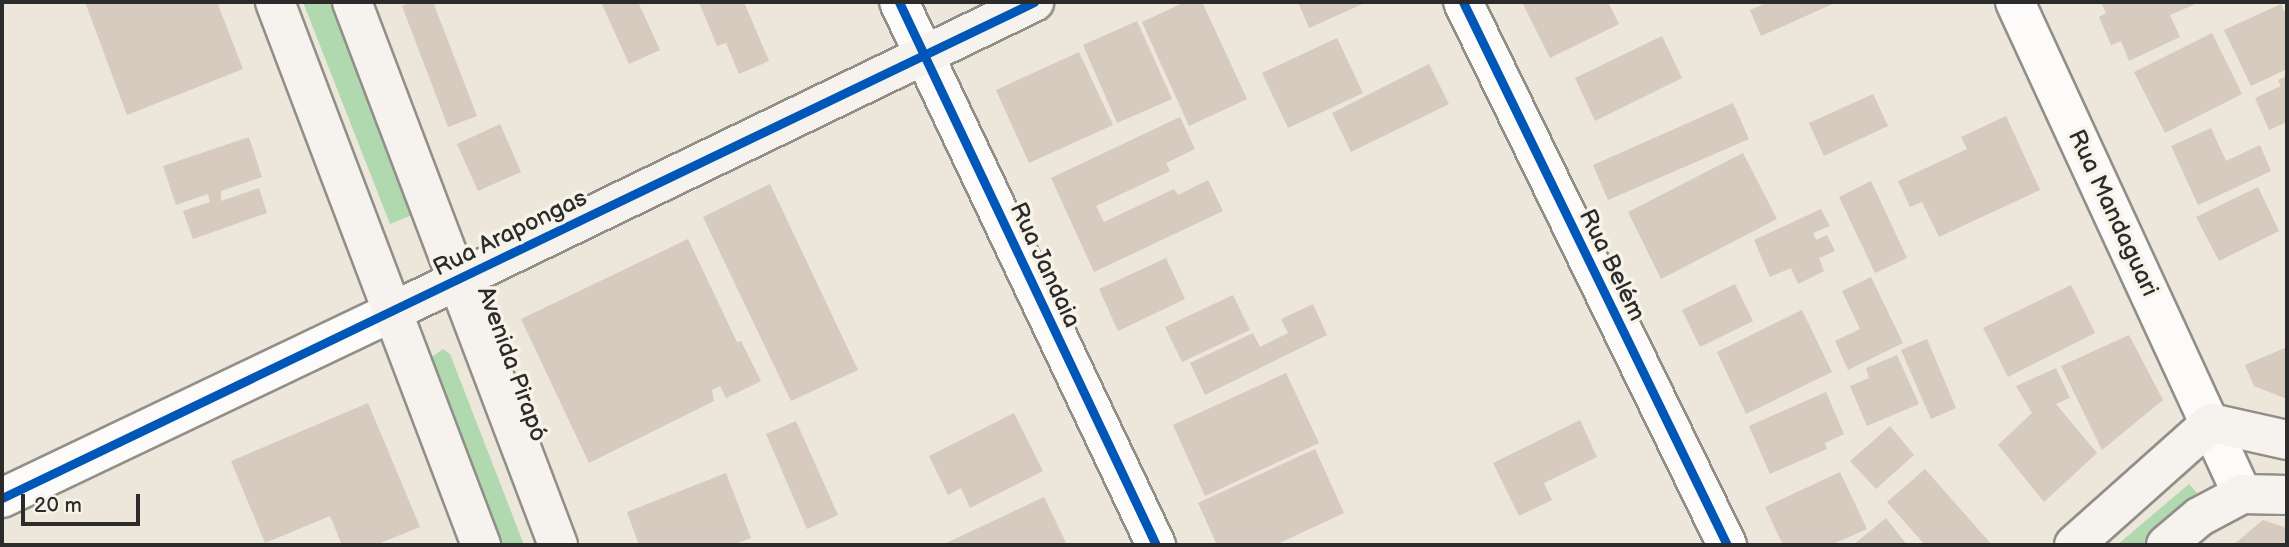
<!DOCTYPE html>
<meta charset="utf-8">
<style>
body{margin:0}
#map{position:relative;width:2289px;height:547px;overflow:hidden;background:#ece6db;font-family:"Balsamiq Sans",sans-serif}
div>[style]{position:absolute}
.green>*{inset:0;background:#b1d9b0}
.building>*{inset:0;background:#d7cabe}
.roads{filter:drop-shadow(2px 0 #918f89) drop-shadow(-2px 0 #918f89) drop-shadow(0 2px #918f89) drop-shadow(0 -2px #918f89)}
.street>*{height:38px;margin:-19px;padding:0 19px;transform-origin:19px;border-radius:19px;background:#fcfbfa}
.secondary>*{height:38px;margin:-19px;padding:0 19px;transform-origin:19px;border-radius:19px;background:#f6f3ef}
.cycleway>*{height:9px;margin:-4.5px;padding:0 4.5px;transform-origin:4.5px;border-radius:4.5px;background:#0057b8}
span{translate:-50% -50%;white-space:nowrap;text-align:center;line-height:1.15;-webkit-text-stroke:7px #f7f3e8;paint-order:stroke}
.street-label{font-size:24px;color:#2b2b2b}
.frame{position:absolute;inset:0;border:4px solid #2b2b2b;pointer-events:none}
.scale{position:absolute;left:21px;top:494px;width:119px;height:32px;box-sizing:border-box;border:4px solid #2b2b2b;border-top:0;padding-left:9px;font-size:21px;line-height:24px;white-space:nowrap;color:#2b2b2b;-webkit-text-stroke:5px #f7f3e8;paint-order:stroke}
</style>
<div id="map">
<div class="green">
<div style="clip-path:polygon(303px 2px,335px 2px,417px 213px,390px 224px)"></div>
<div style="clip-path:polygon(443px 349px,450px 354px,524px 545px,494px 545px,426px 361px)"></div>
<div style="clip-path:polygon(2189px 484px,2205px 502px,2154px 545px,2117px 545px)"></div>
</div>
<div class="building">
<div style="clip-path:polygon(85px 2px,217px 2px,243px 69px,127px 115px)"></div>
<div style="clip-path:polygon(413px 2px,433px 2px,477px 116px,448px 127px,402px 6px)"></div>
<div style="clip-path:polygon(601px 2px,638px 2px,660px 50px,629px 64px)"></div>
<div style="clip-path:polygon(699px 2px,744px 2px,769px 61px,739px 74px,726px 43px,717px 46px)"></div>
<div style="clip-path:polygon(1185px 2px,1202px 2px,1247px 99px,1189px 126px,1142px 22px)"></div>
<div style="clip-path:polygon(1298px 2px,1367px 2px,1309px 28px)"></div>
<div style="clip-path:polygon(1522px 2px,1608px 2px,1619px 24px,1550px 58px)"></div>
<div style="clip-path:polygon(1769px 2px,1837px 2px,1761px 36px,1750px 10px)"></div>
<div style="clip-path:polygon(2101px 2px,2200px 2px,2170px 15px,2180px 37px,2129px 61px,2121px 41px,2111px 45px,2099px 17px,2106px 13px)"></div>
<div style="clip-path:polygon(2281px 4px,2287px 17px,2287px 69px,2251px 86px,2224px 30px)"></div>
<div style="clip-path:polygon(1137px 21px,1172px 99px,1117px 123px,1083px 45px)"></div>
<div style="clip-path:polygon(2212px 33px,2242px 94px,2165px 133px,2134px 72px)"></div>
<div style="clip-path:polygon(1662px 36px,1682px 78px,1595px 121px,1575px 78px)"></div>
<div style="clip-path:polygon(1337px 38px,1363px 93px,1288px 128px,1262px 73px)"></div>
<div style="clip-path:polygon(1079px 52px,1113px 125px,1029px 163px,996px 90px)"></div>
<div style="clip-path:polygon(1429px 64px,1449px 104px,1351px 152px,1332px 113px)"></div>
<div style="clip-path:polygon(2287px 76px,2287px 122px,2269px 130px,2255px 98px,2281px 86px,2278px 80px)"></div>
<div style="clip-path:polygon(1873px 94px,1888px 126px,1824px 156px,1809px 123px)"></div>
<div style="clip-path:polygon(1733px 103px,1749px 139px,1608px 200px,1593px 165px)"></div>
<div style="clip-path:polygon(2006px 116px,2040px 190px,1939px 237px,1922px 202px,1910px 207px,1898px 181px,1967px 149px,1961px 137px)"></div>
<div style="clip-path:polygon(1180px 117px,1195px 149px,1166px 163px,1170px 171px,1096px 206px,1104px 222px,1174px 189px,1178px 195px,1208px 180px,1223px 211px,1094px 272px,1051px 178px)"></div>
<div style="clip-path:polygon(500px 124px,521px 172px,478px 191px,457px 144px)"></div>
<div style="clip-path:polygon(2211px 128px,2226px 161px,2260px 145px,2271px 171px,2198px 205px,2171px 146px)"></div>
<div style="clip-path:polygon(249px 137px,262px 177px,221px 191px,221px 201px,259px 188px,267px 213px,193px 239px,183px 211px,210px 202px,208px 194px,176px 205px,163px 166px)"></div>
<div style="clip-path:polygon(1743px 153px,1777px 219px,1661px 279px,1628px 212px)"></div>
<div style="clip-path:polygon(1871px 181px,1907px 258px,1875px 273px,1839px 197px)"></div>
<div style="clip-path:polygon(770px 184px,858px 370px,791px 401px,703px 217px)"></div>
<div style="clip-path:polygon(2258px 187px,2279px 231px,2219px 261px,2196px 217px)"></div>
<div style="clip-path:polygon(1821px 209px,1830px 226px,1813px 233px,1816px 240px,1827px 235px,1835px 251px,1819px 258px,1824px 271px,1798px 284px,1791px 268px,1770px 277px,1754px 240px)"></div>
<div style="clip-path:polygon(688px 239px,737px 342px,741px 341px,761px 381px,726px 398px,720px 386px,712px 390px,714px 401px,589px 463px,521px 319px)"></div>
<div style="clip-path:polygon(1166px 258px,1185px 299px,1118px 331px,1099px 289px)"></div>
<div style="clip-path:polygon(1871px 277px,1903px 343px,1848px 370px,1835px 341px,1860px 329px,1842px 291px)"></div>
<div style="clip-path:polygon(1735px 284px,1753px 321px,1700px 347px,1682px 310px)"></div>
<div style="clip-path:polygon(2071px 285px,2095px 333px,2008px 377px,1983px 328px)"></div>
<div style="clip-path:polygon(1233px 295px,1250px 330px,1182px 362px,1165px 327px)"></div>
<div style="clip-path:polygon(1313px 304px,1327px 335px,1205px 395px,1190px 363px,1253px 333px,1260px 347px,1288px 333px,1281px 319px)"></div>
<div style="clip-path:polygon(1802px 310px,1832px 372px,1746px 414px,1717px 352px)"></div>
<div style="clip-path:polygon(2129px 335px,2163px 400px,2102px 450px,2061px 366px)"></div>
<div style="clip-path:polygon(1927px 339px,1956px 408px,1931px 419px,1901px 350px)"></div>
<div style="clip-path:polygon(2287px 347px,2287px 399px,2254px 386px,2245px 365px)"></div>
<div style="clip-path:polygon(1897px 355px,1919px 404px,1867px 426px,1850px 386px,1869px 378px,1866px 368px)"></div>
<div style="clip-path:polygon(2056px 368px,2070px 398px,2056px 404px,2097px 453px,2044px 502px,1998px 445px,2032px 413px,2016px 386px)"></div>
<div style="clip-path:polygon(1286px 373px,1319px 443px,1205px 496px,1173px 425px)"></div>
<div style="clip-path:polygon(1826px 392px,1844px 434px,1825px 443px,1827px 449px,1770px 474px,1749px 426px)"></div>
<div style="clip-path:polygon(368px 403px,420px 527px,375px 545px,342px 545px,330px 516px,265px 543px,231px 461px)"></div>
<div style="clip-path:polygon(1014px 413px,1043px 471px,970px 508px,961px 488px,948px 495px,929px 456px)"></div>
<div style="clip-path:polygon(1580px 420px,1597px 457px,1544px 483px,1552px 500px,1519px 516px,1493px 463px)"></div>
<div style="clip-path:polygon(796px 421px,838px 515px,807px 529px,766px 434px)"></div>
<div style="clip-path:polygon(1890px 426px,1914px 455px,1876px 489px,1850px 461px)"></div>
<div style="clip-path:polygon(1315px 449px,1344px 513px,1275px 545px,1217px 545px,1198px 503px)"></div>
<div style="clip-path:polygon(1925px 469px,1992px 545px,1925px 545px,1887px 502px)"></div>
<div style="clip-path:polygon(1840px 472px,1867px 529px,1831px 545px,1783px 545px,1765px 507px)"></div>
<div style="clip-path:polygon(726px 473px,751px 538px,732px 545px,639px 545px,627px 512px)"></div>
<div style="clip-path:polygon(1044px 497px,1067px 545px,942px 545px)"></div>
<div style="clip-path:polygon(1886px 518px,1907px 545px,1853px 545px)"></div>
<div style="clip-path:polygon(2263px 520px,2287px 528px,2287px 545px,2233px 545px)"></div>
</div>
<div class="roads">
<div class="street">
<div style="left:899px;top:2px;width:601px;rotate:64.67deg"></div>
<div style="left:1463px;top:2px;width:604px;rotate:64.07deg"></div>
<div style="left:2015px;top:2px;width:542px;rotate:65.23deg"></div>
<div style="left:2px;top:498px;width:434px;rotate:-25.5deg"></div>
</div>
<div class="secondary">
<div style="left:275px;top:2px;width:581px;rotate:69.22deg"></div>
<div style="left:352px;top:2px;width:581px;rotate:69.22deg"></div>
<div style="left:394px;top:311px;width:711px;rotate:-25.77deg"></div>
<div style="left:2074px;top:545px;width:183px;rotate:-41.7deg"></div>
<div style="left:2211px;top:423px;width:78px;rotate:12.6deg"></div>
<div style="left:2166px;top:545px;width:43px;rotate:-40.3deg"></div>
<div style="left:2199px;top:517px;width:49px;rotate:-28.1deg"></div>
<div style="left:2242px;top:494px;width:45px;rotate:1.3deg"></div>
</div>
</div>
<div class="cycleway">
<div style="left:899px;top:2px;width:601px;rotate:64.67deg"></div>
<div style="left:1463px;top:2px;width:604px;rotate:64.07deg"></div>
<div style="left:2px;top:498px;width:1145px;rotate:-25.67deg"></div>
</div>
<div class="street-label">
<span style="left:2113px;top:213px;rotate:65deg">Rua Mandaguari</span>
<span style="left:510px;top:233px;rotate:-26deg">Rua Arapongas</span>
<span style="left:1045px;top:265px;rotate:65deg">Rua Jandaia</span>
<span style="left:1612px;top:265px;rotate:64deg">Rua Belém</span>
<span style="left:512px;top:364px;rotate:70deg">Avenida Pirapó</span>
</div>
<div class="frame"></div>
<div class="scale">20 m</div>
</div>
